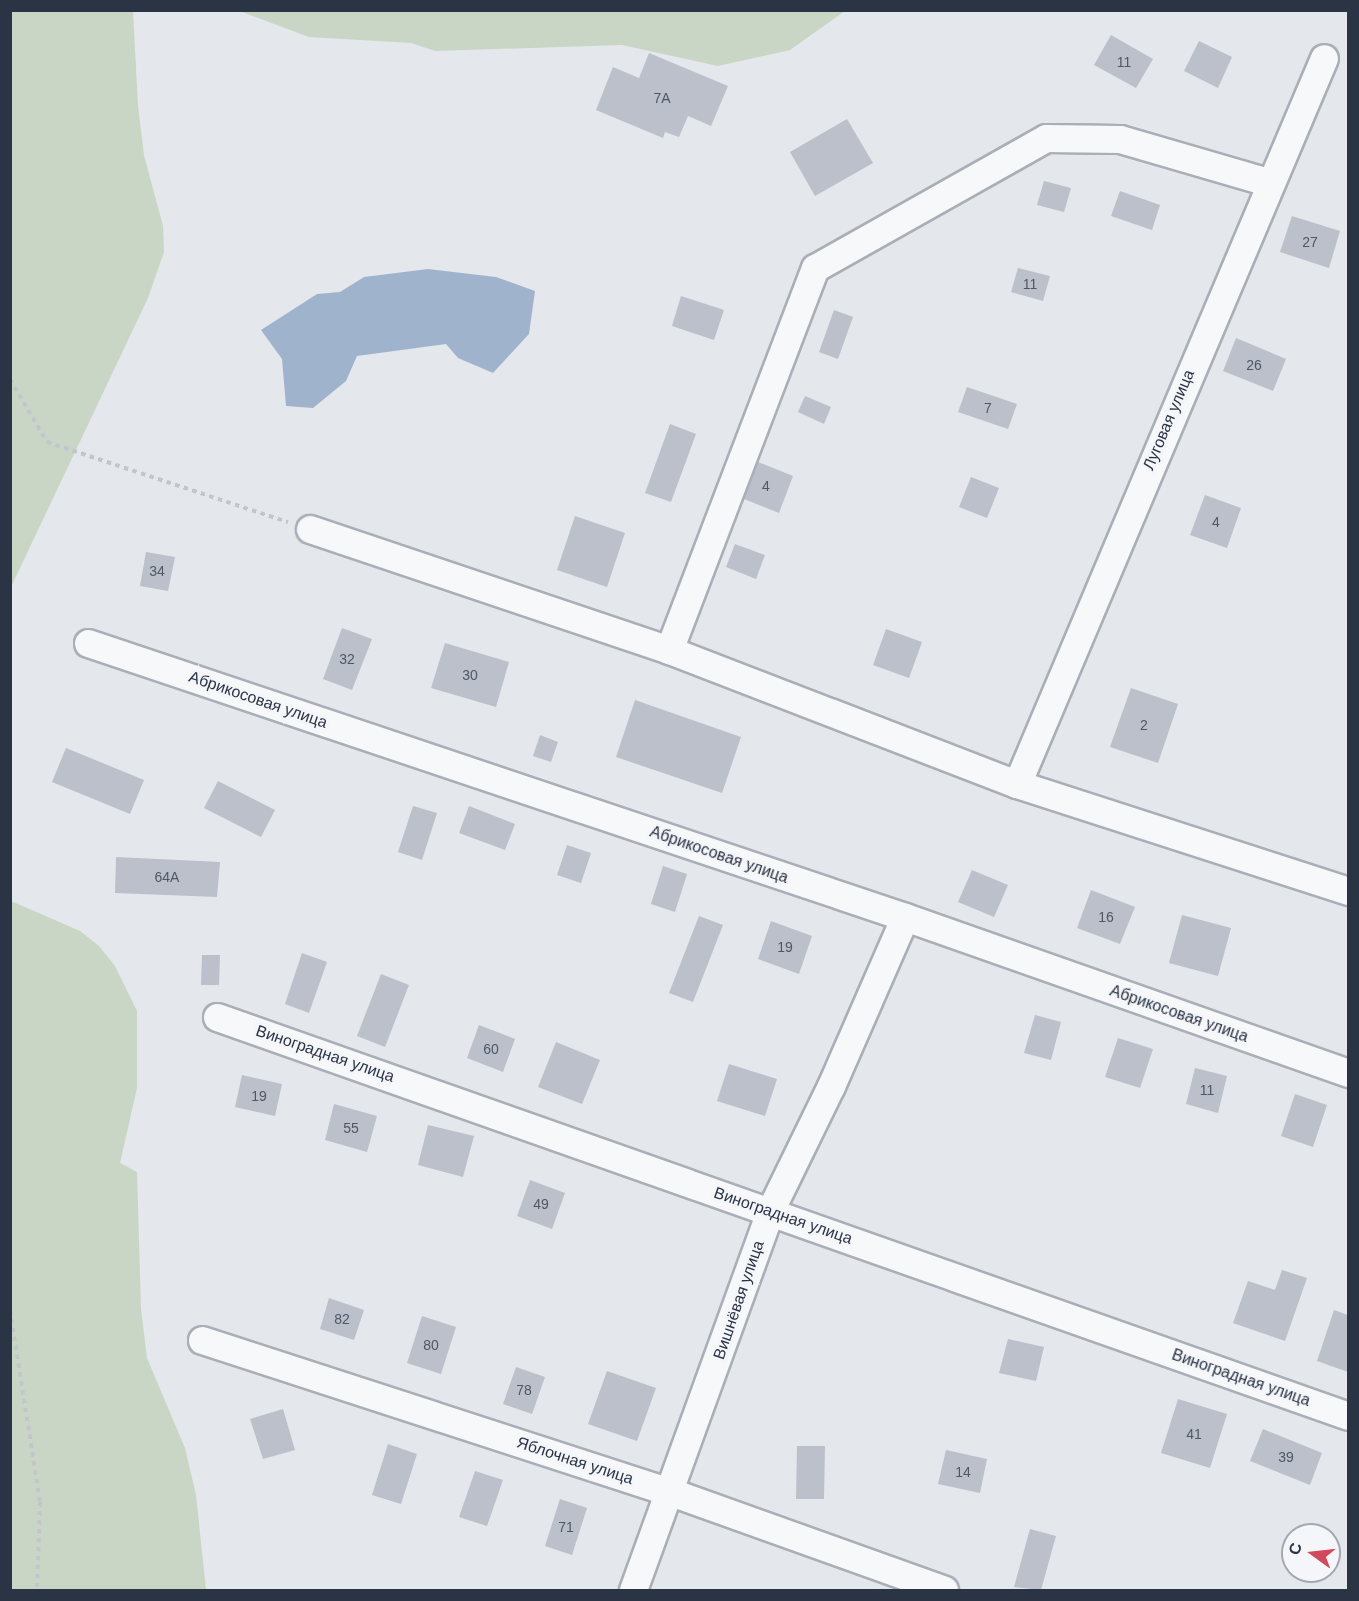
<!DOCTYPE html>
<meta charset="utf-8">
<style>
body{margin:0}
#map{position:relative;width:1359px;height:1601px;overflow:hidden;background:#e4e7ec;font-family:Helvetica,sans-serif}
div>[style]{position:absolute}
.green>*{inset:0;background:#c9d6c5}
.water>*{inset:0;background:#9fb4cc}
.building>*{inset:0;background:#bbc0ca}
.path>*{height:4px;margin-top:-2px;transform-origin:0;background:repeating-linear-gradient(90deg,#c2c5cb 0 4.5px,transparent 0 9px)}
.roads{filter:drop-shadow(2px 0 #a9aeb7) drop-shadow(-2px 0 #a9aeb7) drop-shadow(0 2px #a9aeb7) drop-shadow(0 -2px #a9aeb7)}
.street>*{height:27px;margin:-13.5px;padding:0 13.5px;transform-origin:13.5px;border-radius:13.5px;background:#f7f8fa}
span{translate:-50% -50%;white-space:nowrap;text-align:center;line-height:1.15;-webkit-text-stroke:6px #f4f6f9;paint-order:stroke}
.number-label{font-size:14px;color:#4f5766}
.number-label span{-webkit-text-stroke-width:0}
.street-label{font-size:16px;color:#2b3445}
.frame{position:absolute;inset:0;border:12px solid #2b3445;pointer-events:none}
.north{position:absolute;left:1281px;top:1523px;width:60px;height:60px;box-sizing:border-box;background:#f4f6f9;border:2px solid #a4a8b1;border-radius:50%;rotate:285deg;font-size:16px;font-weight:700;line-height:24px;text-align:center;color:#2b3445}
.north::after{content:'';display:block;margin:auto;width:21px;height:27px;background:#d1495b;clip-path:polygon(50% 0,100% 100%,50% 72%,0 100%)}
</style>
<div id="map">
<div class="green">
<div style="clip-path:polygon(11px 10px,133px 11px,138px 106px,144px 155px,163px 226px,164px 252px,148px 298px,11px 587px)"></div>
<div style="clip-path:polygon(239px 11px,845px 11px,790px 50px,718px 66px,622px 45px,435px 51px,411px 43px,309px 37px)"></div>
<div style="clip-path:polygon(11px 901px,80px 931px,99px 946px,115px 966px,137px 1011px,137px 1088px,120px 1163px,137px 1172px,141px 1309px,147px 1358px,185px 1448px,196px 1495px,206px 1590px,11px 1590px)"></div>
</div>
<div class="water">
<div style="clip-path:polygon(428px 269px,496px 277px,535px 291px,529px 334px,493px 373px,458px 358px,446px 344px,357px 356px,346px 381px,313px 408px,286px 406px,282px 359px,261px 330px,317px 294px,340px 292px,364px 277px)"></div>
</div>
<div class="building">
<div style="clip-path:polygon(1111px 35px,1153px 59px,1136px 88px,1094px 65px)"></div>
<div style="clip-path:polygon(1199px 41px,1232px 57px,1218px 88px,1184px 71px)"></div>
<div style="clip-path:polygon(649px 53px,728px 86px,711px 126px,688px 116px,679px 137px,665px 132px,663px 138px,596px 110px,613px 67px,639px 78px)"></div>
<div style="clip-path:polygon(847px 119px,873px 163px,815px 196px,790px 152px)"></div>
<div style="clip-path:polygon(1044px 181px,1071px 188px,1064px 212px,1037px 205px)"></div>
<div style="clip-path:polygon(1120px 191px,1160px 205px,1152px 230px,1111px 216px)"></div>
<div style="clip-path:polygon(1292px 216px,1340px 231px,1329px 268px,1280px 252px)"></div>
<div style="clip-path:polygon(1018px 268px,1050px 276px,1043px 301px,1011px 292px)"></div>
<div style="clip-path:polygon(681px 296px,724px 310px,714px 340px,672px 326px)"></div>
<div style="clip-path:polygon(834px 310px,853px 317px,838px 359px,819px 352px)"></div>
<div style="clip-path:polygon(1236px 338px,1286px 359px,1273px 391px,1223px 371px)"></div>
<div style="clip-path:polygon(967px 387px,1017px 404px,1008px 429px,958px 412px)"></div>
<div style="clip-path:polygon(805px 396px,831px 407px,824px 424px,798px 412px)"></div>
<div style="clip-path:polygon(670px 424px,696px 434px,671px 502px,645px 493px)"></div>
<div style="clip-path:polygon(758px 462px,793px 476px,779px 513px,744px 499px)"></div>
<div style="clip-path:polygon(971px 477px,999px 488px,987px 518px,959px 507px)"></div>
<div style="clip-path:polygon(1205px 495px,1241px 508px,1227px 548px,1190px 535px)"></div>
<div style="clip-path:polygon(575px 516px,625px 533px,607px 587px,557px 570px)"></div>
<div style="clip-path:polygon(735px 544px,765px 555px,756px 579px,726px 567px)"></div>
<div style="clip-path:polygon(146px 552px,175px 557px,168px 591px,140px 586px)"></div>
<div style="clip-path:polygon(342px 628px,372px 639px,352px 690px,323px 679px)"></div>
<div style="clip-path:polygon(886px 629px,922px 642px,909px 678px,873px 665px)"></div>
<div style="clip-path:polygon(445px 643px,509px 662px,496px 707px,431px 688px)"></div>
<div style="clip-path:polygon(1131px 688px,1178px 704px,1158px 763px,1110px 747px)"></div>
<div style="clip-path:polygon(635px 700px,741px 737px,722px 793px,616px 757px)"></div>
<div style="clip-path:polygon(540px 735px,558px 742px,551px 762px,533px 756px)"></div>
<div style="clip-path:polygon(66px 748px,144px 780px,130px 814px,52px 782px)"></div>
<div style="clip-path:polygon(218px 781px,275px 810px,261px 837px,204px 808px)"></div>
<div style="clip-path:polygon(413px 806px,437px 813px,422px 860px,398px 852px)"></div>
<div style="clip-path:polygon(469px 806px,515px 824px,505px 850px,459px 833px)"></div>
<div style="clip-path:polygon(567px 845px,591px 853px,581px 883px,557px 875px)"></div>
<div style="clip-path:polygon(116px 857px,220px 862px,217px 897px,115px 893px)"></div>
<div style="clip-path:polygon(663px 866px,687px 874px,675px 912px,651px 904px)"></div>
<div style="clip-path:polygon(972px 870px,1008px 885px,994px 917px,958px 902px)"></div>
<div style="clip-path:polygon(1091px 890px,1135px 907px,1120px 944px,1077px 928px)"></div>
<div style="clip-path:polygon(1182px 915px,1231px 928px,1218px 976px,1169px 963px)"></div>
<div style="clip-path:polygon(699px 916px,723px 925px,693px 1002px,669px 993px)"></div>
<div style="clip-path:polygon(771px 921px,812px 936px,799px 974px,758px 959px)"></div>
<div style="clip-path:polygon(302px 953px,327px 962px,309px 1013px,285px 1004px)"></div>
<div style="clip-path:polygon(202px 955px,220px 955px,219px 985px,201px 985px)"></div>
<div style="clip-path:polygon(381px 974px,409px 985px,385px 1047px,357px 1036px)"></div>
<div style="clip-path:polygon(1035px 1015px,1061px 1022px,1051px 1060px,1024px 1053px)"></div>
<div style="clip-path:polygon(479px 1025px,515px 1039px,503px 1072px,467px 1058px)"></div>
<div style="clip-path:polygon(1118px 1038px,1153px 1049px,1140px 1088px,1105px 1077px)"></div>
<div style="clip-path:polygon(556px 1042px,600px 1060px,582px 1104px,538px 1087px)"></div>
<div style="clip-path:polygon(729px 1064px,777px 1079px,765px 1116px,717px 1101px)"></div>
<div style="clip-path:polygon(1195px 1068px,1227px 1076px,1218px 1113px,1186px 1104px)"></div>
<div style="clip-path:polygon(242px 1075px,282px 1084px,275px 1116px,235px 1107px)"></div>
<div style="clip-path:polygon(1295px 1094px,1327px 1105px,1313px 1147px,1281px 1136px)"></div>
<div style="clip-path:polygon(334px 1104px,377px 1116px,367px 1152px,325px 1140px)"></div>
<div style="clip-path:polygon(428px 1125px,474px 1136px,463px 1177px,418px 1165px)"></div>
<div style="clip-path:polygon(530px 1180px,565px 1193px,552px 1229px,517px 1216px)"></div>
<div style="clip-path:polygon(1282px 1270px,1307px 1278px,1285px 1341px,1233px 1323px,1248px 1281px,1275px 1290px)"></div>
<div style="clip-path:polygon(329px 1298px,364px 1310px,354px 1340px,320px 1329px)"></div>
<div style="clip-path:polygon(1334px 1310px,1348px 1315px,1348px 1372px,1317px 1361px)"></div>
<div style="clip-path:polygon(422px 1316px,456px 1327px,441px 1374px,407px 1363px)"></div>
<div style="clip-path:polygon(1008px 1339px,1044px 1347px,1036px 1381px,999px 1373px)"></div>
<div style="clip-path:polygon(516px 1367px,545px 1377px,532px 1414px,503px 1404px)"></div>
<div style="clip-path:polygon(607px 1371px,656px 1388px,637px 1441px,588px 1424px)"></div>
<div style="clip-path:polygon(1178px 1399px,1227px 1414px,1210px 1468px,1161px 1453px)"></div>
<div style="clip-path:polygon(283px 1409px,295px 1450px,263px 1459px,250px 1419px)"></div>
<div style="clip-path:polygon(1263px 1429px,1322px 1453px,1310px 1485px,1250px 1461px)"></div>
<div style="clip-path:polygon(388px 1444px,417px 1454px,401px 1504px,372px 1495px)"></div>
<div style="clip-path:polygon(797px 1446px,825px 1446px,824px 1499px,796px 1499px)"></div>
<div style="clip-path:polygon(946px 1450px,987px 1459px,980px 1493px,938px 1484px)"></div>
<div style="clip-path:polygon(475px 1471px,503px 1480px,487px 1526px,459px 1517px)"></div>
<div style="clip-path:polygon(560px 1499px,587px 1508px,572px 1555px,545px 1546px)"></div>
<div style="clip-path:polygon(1030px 1529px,1056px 1536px,1041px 1590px,1014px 1587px)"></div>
</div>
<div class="path">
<div style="left:10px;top:379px;width:73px;rotate:59.6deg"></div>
<div style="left:47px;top:442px;width:254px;rotate:18.4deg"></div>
<div style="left:10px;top:1310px;width:194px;rotate:81.1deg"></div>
<div style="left:40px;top:1502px;width:88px;rotate:92deg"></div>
</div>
<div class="roads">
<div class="street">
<div style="left:310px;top:529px;width:379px;rotate:18.6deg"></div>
<div style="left:669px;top:650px;width:373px;rotate:21.1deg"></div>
<div style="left:1017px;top:784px;width:348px;rotate:17.9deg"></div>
<div style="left:88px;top:643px;width:862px;rotate:18.54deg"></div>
<div style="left:905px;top:917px;width:470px;rotate:19.4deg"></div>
<div style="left:669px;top:650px;width:409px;rotate:-69.1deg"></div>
<div style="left:815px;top:268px;width:265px;rotate:-29.4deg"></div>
<div style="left:1046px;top:138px;width:74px;rotate:0.8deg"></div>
<div style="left:1120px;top:139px;width:157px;rotate:16.2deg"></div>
<div style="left:1017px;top:784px;width:788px;rotate:-67.08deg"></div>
<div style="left:217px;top:1017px;width:1199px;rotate:19.43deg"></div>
<div style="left:202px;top:1340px;width:493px;rotate:18deg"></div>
<div style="left:671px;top:1492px;width:290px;rotate:19.7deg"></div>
<div style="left:633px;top:1590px;width:403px;rotate:-70.1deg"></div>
<div style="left:770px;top:1211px;width:139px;rotate:-64deg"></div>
<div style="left:831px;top:1086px;width:184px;rotate:-66.4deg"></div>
</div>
</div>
<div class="number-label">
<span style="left:1124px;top:62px">11</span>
<span style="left:662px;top:98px">7А</span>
<span style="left:1310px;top:242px">27</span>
<span style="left:1030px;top:284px">11</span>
<span style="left:1254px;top:365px">26</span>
<span style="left:988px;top:408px">7</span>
<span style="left:766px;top:486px">4</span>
<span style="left:1216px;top:522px">4</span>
<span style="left:157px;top:571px">34</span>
<span style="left:347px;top:659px">32</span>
<span style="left:470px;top:675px">30</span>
<span style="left:1144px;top:725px">2</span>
<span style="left:167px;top:877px">64А</span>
<span style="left:1106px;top:917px">16</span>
<span style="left:785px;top:947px">19</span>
<span style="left:491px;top:1049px">60</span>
<span style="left:1207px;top:1090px">11</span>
<span style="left:259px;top:1096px">19</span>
<span style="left:351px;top:1128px">55</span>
<span style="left:541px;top:1204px">49</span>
<span style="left:342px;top:1319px">82</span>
<span style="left:431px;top:1345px">80</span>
<span style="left:524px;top:1390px">78</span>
<span style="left:1194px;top:1434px">41</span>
<span style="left:1286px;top:1457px">39</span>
<span style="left:963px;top:1472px">14</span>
<span style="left:566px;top:1527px">71</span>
</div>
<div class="street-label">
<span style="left:1169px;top:420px;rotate:-67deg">Луговая улица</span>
<span style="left:258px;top:700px;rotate:19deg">Абрикосовая улица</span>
<span style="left:719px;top:855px;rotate:19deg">Абрикосовая улица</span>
<span style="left:1179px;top:1014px;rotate:19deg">Абрикосовая улица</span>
<span style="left:325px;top:1054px;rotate:19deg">Виноградная улица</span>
<span style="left:783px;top:1216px;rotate:19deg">Виноградная улица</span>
<span style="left:739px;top:1300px;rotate:-71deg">Вишнёвая улица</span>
<span style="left:1241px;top:1378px;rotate:19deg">Виноградная улица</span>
<span style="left:575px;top:1461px;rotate:18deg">Яблочная улица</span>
</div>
<div class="frame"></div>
<div class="north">С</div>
</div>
